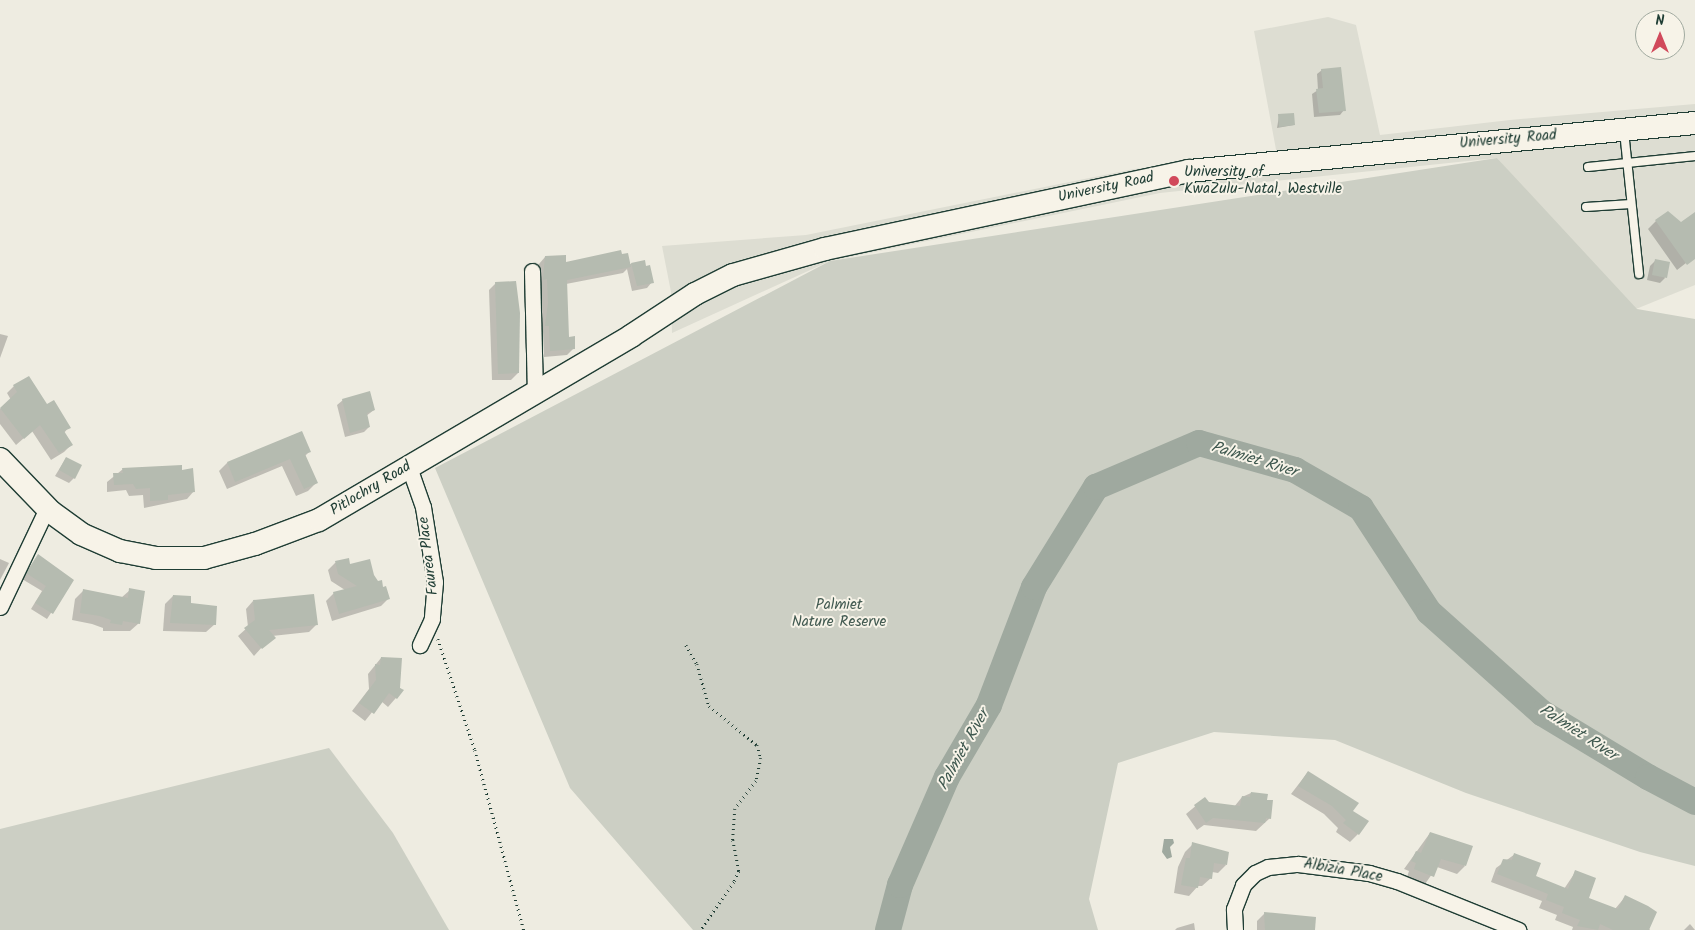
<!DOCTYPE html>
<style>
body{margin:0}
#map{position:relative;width:1695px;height:930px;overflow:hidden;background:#eeece1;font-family:Kalam,sans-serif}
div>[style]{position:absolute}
.built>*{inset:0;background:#ddddd2}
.green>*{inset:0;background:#cccfc4}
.water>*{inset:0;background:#9fa99f}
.shadow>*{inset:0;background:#0003}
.river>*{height:26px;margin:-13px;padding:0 13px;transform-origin:13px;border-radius:13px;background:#9fa99f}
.building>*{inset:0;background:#b5bbb0}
.path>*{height:2.5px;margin-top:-1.25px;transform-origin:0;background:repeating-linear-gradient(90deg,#1f3d34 0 1px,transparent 0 5px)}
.roads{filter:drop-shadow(1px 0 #1f3d34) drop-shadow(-1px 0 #1f3d34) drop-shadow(0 1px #1f3d34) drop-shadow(0 -1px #1f3d34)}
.lane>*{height:8px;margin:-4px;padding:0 4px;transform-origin:4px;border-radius:4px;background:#f7f3e8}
.street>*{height:15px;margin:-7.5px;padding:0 7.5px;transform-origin:7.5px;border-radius:7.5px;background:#f7f3e8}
.secondary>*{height:22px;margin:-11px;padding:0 11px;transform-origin:11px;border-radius:11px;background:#f7f3e8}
.dots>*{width:14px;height:14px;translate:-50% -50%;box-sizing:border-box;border:2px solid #f7f3e8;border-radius:50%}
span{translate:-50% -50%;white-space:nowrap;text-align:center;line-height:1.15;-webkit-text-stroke:4px #f7f3e8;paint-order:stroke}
.street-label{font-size:15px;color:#1f3d34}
.poi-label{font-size:15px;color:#1f3d34}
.left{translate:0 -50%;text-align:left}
.park-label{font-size:15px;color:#425a51}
.water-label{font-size:16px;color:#3f584f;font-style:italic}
.north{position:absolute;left:1635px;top:10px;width:50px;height:50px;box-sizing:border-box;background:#f7f3e8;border:1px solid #a1aaa0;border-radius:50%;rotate:0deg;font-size:14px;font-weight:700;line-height:20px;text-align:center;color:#1f3d34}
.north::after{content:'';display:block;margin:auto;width:18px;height:22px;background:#d1495b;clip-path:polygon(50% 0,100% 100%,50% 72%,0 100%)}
</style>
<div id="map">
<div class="built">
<div style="clip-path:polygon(1328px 17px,1356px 25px,1380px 135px,1510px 120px,1695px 104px,1695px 285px,1631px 311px,1497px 158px,1160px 193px,830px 261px,672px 333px,671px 292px,662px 246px,806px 235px,1134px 169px,1277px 155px,1254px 31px)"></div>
</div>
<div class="green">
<div style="clip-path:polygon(1497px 158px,1637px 309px,1695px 319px,1695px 866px,1640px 852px,1466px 793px,1335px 740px,1214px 732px,1118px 763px,1089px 899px,1098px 930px,693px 930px,570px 788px,435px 468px,830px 261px)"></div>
<div style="clip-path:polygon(329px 748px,393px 833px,449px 930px,0 930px,0 829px)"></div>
</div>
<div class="water">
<div style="clip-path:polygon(1164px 839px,1173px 839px,1174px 843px,1170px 847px,1172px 857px,1167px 859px,1162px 852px)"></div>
</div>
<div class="shadow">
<div style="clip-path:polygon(1322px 70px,1344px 110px,1340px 115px,1314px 117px,1312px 94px,1318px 90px,1317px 74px)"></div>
<div style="clip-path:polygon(1279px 116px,1294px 125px,1277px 128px)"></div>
<div style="clip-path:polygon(1695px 214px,1695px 256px,1677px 270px,1648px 229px,1656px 221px,1681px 223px)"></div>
<div style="clip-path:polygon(545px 257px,565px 264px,632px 264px,652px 282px,647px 288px,632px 291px,627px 269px,623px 273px,566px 284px,568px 338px,574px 348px,567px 355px,544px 357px,543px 332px,539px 332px,541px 285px,537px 285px,539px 264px)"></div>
<div style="clip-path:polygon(1655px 261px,1665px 278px,1660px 283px,1647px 280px,1650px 266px)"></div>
<div style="clip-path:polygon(496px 283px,518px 297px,518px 373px,511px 380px,492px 380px,489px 290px)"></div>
<div style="clip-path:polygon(0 334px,8px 336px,0 358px)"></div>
<div style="clip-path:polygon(14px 386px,47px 405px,69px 427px,64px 433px,71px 445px,64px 452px,51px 460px,32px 431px,16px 445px,0 424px,0 409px,11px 400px,7px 393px)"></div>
<div style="clip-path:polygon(343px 400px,374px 410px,366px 416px,369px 427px,364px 432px,345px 437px,337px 405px)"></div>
<div style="clip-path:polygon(301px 432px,309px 452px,305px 456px,316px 483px,308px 491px,296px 496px,282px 466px,227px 489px,219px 471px,227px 463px)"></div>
<div style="clip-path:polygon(66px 458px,74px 478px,69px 483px,55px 476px)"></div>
<div style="clip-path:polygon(123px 469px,194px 491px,187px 499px,144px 508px,143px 495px,129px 496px,126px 490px,107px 492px,107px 482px)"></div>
<div style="clip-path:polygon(38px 556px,72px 581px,47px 619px,31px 609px,42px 591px,22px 579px)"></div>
<div style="clip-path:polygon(0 559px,9px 563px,0 580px)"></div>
<div style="clip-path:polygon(348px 559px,349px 566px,373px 576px,388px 599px,381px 606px,332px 621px,326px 601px,334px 593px,345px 590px,331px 581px,328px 570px,335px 563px)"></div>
<div style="clip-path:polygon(130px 590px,139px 623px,130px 631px,103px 631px,103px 628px,92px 624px,72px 620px,75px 599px,83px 591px,121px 598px)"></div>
<div style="clip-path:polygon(173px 596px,190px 605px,215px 624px,206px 632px,163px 631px,165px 604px)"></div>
<div style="clip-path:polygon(253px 601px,316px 625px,309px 632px,272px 636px,254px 656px,238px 636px,248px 627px,246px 609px)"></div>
<div style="clip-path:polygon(381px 658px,402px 691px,388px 707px,381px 701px,365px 721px,352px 711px,369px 689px,368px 674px)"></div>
<div style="clip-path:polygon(1308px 772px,1351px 811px,1358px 834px,1350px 842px,1336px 832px,1338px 828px,1324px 814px,1291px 794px)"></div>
<div style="clip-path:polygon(1251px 793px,1266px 801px,1270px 818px,1256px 831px,1204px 825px,1197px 830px,1186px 814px,1204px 799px,1208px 804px,1234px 807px,1242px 797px)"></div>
<div style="clip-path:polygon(1430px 833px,1465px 866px,1457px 874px,1437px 867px,1425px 884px,1407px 877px,1409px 871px,1404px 869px)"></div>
<div style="clip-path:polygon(1193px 844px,1226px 865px,1218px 873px,1212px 872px,1211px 878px,1202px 886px,1198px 886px,1189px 896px,1174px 893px,1178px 867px,1185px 852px)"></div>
<div style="clip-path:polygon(1515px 854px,1534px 877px,1564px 889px,1576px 871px,1588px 899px,1615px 909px,1625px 897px,1650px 930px,1572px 930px,1573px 927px,1555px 920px,1557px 915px,1539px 908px,1542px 901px,1491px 882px,1496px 868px)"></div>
<div style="clip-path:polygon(1265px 913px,1314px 930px,1257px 930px,1257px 921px)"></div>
<div style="clip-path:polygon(1194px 923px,1195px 930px,1175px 930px,1177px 928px)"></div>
<div style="clip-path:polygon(1690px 924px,1695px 930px,1684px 930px)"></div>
</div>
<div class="river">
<div style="left:888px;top:930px;width:47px;rotate:-75.1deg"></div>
<div style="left:900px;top:885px;width:118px;rotate:-66.5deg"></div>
<div style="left:947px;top:777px;width:83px;rotate:-59.7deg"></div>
<div style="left:989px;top:705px;width:126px;rotate:-69.1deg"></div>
<div style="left:1034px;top:587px;width:118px;rotate:-58.2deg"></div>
<div style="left:1096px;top:487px;width:112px;rotate:-23.1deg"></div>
<div style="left:1199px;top:443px;width:100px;rotate:15.7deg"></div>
<div style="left:1295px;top:470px;width:76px;rotate:29.9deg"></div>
<div style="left:1361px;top:508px;width:124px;rotate:56.8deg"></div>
<div style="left:1429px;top:612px;width:152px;rotate:41.8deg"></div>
<div style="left:1542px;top:713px;width:124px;rotate:31.1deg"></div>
<div style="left:1648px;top:777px;width:53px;rotate:28deg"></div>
</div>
<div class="building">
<div style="clip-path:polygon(1341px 67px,1346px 111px,1319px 113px,1316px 89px,1323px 88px,1321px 69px)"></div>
<div style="clip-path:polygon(1294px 113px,1295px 125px,1279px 127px,1278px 114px)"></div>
<div style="clip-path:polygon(1668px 211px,1681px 222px,1695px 212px,1695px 259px,1687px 265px,1655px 220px)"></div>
<div style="clip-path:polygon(621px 250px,622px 254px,628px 253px,631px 267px,567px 280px,569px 337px,575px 336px,575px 349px,550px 351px,549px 326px,545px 326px,548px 303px,547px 279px,543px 280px,545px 256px,566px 255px,566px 262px)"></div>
<div style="clip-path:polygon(1655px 259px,1670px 262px,1667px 278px,1652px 275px)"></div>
<div style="clip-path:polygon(645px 260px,646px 266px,650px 265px,654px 283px,637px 286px,631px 263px)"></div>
<div style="clip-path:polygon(516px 281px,520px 313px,519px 373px,498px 374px,495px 282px)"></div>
<div style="clip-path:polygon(29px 376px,47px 404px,54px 400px,71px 428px,64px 431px,73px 445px,59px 453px,40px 425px,24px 439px,0 408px,17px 392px,13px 385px)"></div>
<div style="clip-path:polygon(370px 391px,375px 410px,367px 413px,370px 427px,350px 433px,342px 399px)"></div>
<div style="clip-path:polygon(302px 431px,311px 452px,305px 454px,318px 483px,304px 489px,290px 459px,235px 482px,227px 462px)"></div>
<div style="clip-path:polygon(66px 457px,82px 465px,75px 479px,59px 470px)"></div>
<div style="clip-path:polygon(182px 465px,182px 470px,193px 468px,195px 492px,168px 495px,168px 500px,150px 501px,150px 488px,136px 489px,133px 484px,114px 485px,113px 473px,123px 473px,122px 468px)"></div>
<div style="clip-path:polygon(38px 554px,74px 580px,53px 614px,35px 603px,46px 586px,26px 573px)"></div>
<div style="clip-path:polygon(349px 558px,350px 564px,370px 559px,374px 575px,378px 581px,382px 580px,383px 587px,386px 586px,390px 599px,339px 614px,333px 592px,357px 586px,338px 574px,335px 561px)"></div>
<div style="clip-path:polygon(129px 588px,145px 591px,140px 624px,123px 621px,122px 625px,110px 623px,111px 620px,100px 616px,80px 613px,83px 589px,128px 598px)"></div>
<div style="clip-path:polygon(314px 594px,318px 625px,269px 630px,276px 638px,262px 649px,244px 628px,255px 620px,253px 600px)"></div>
<div style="clip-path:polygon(173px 595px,191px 596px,191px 603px,217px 606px,216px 625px,170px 623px)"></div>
<div style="clip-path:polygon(381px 657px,402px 658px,400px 688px,404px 690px,397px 699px,389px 693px,374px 714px,359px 703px,376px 680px,375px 664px,380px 665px)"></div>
<div style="clip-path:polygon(1308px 771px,1359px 803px,1353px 811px,1369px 821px,1359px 835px,1343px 823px,1346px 820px,1332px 806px,1298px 786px)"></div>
<div style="clip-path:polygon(1251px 792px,1268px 794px,1267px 800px,1273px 800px,1271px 819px,1266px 818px,1265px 823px,1213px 818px,1206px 823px,1194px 805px,1205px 797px,1209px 802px,1240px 806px,1242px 796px,1250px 797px)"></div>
<div style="clip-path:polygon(1430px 832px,1473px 846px,1466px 866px,1441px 859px,1434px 877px,1414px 869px,1416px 863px,1411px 861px,1416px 851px,1421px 853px)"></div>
<div style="clip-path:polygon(1192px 842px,1229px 852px,1227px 865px,1214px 863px,1212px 879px,1200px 877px,1198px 888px,1181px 885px,1186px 858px,1190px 858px)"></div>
<div style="clip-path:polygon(1514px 853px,1541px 863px,1536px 876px,1568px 889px,1575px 870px,1596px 878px,1589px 898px,1618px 909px,1625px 895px,1648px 906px,1657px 912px,1649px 930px,1613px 930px,1600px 924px,1598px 930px,1577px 926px,1580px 920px,1562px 913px,1564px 907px,1546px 900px,1548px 894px,1497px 874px,1503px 859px,1512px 860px)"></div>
<div style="clip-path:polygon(1264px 912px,1316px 917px,1315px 930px,1265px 930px)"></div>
</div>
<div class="path">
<div style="left:438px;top:639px;width:117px;rotate:71.6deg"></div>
<div style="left:475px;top:750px;width:187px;rotate:74.8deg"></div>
<div style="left:686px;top:645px;width:22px;rotate:60deg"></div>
<div style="left:697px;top:664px;width:44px;rotate:74.1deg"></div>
<div style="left:709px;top:706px;width:62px;rotate:39.1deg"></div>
<div style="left:757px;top:745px;width:14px;rotate:73deg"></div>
<div style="left:761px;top:758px;width:24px;rotate:102deg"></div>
<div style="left:756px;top:781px;width:35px;rotate:127deg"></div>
<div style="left:735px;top:809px;width:31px;rotate:94deg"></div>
<div style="left:733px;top:840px;width:32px;rotate:79deg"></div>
<div style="left:739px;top:871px;width:12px;rotate:114deg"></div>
<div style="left:734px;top:882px;width:58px;rotate:124.5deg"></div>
</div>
<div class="roads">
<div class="lane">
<div style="left:1624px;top:131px;width:144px;rotate:84deg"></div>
<div style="left:1588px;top:167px;width:108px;rotate:-5.9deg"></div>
<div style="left:1586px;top:207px;width:45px;rotate:-3.8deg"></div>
</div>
<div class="street">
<div style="left:532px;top:271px;width:120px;rotate:88.6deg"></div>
<div style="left:409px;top:467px;width:42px;rotate:70.7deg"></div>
<div style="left:423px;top:507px;width:76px;rotate:80.9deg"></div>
<div style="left:435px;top:582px;width:37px;rotate:95deg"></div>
<div style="left:432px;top:619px;width:29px;rotate:115deg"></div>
<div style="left:0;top:607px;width:110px;rotate:-64.6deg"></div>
<div style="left:1235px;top:930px;width:21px;rotate:-93deg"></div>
<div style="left:1234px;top:909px;width:26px;rotate:-69deg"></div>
<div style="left:1243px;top:885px;width:17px;rotate:-45deg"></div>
<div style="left:1255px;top:873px;width:14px;rotate:-25deg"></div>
<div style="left:1268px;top:867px;width:30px;rotate:-6deg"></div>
<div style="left:1298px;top:864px;width:72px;rotate:7.2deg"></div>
<div style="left:1369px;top:873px;width:29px;rotate:16deg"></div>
<div style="left:1397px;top:881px;width:131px;rotate:22deg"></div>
</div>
<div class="secondary">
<div style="left:0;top:459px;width:74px;rotate:46.1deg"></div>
<div style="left:51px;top:512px;width:37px;rotate:36deg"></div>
<div style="left:81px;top:534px;width:43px;rotate:23.6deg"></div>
<div style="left:120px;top:551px;width:37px;rotate:11deg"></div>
<div style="left:156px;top:558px;width:48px"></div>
<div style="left:204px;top:558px;width:53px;rotate:-15.4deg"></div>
<div style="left:255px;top:544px;width:68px;rotate:-20.6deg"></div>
<div style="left:319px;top:520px;width:362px;rotate:-30.5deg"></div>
<div style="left:631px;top:336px;width:77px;rotate:-33.3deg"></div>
<div style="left:695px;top:294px;width:42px;rotate:-26.6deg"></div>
<div style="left:733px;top:275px;width:96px;rotate:-15.8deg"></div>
<div style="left:825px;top:249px;width:372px;rotate:-12.1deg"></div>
<div style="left:1189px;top:171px;width:508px;rotate:-5.42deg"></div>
</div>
</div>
<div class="dots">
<div style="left:1174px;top:181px;background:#d1495b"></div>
</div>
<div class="street-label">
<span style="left:1508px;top:140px;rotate:-5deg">University Road</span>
<span style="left:1106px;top:188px;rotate:-12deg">University Road</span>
<span style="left:371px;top:489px;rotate:-31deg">Pitlochry Road</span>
<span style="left:429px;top:556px;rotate:-97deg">Faurea Place</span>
<span style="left:1343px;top:871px;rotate:10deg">Albizia Place</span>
</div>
<div class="poi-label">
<span class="left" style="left:1184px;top:181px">University of<br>KwaZulu-Natal, Westville</span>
</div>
<div class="park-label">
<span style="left:839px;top:614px">Palmiet<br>Nature Reserve</span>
</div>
<div class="water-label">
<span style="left:1254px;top:460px;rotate:17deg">Palmiet River</span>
<span style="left:1578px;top:733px;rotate:33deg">Palmiet River</span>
<span style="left:964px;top:750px;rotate:-61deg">Palmiet River</span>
</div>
<div class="north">N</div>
</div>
